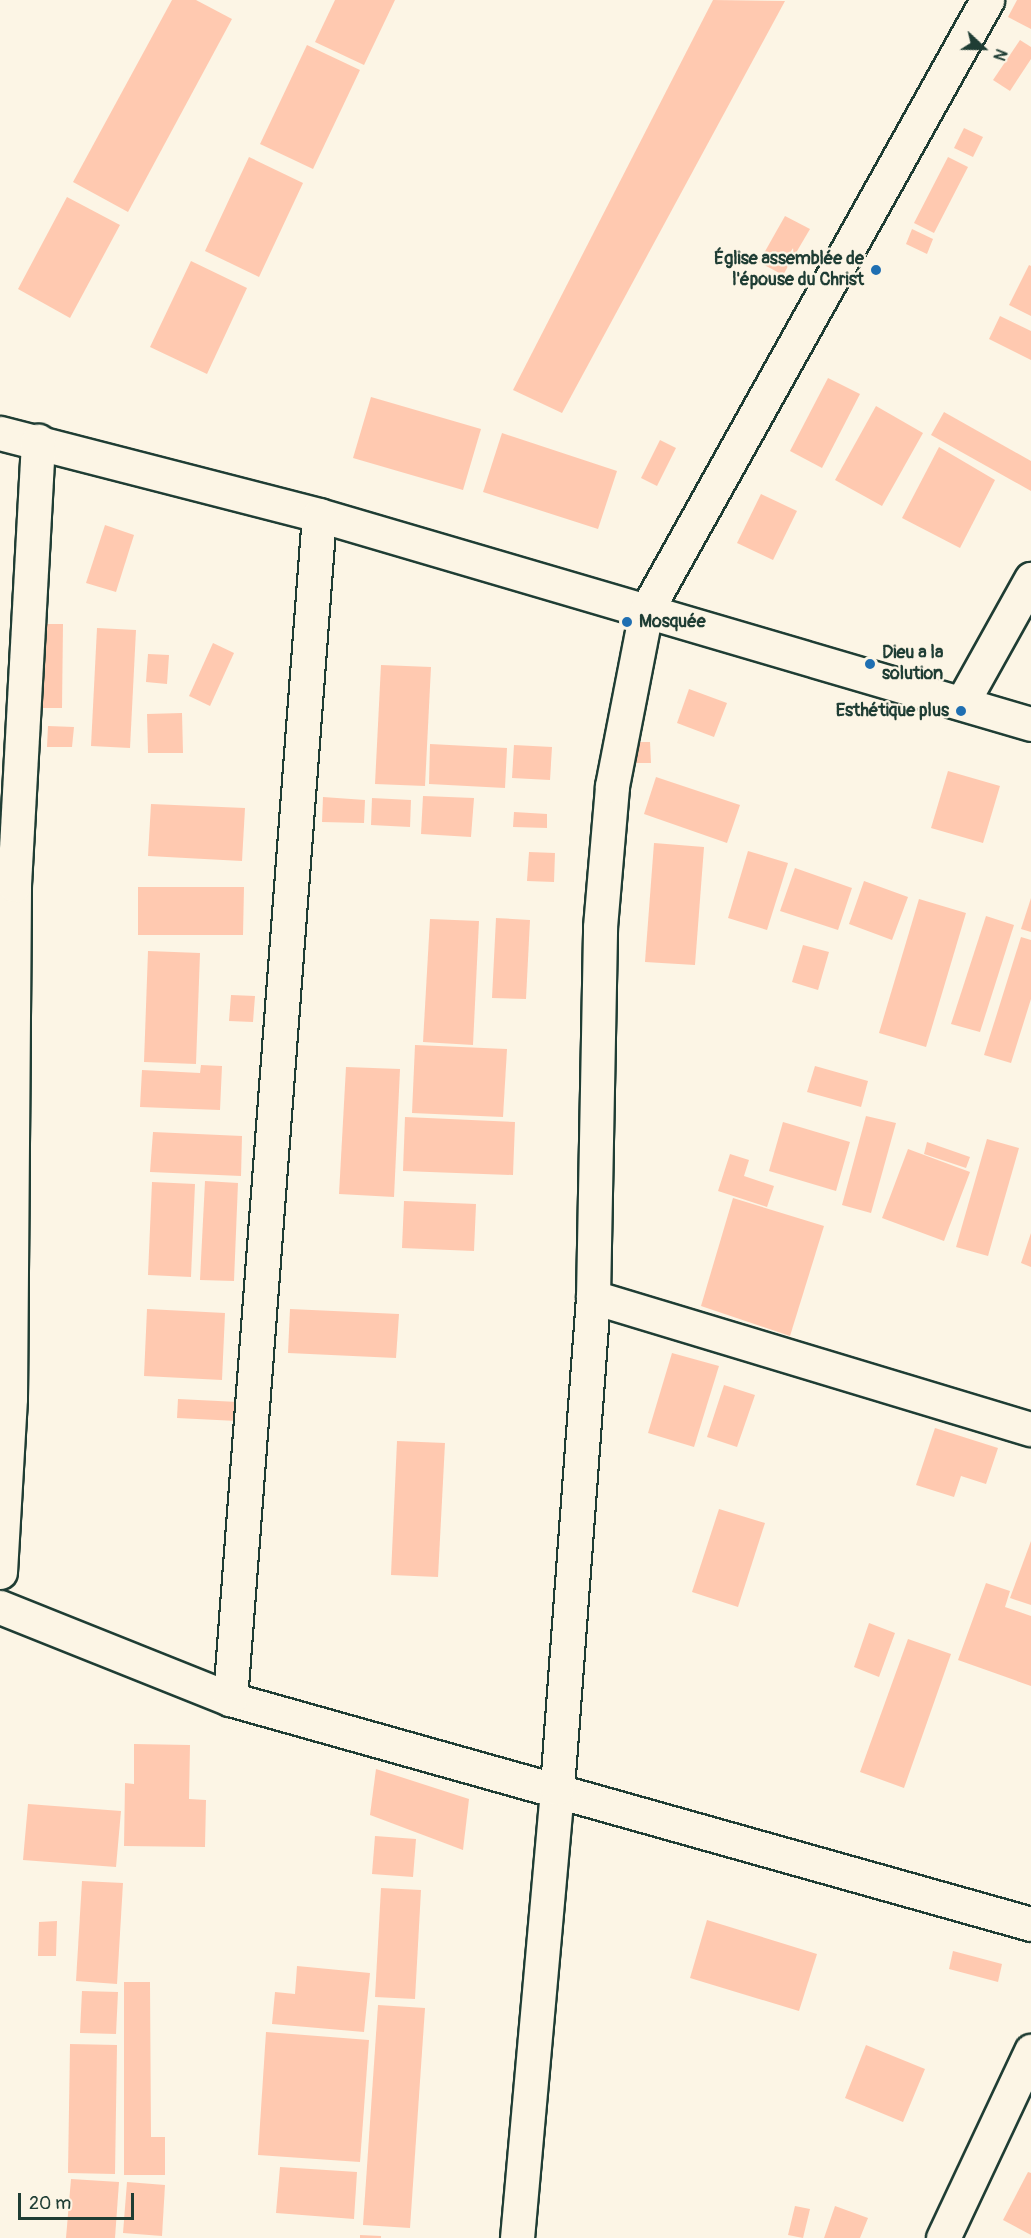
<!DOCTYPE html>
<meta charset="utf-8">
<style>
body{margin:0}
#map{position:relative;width:1031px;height:2238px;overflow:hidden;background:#fcf5e5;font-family:Pangolin,sans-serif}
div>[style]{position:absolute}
.building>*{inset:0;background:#ffc9b0}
.roads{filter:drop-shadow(2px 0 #1f3d34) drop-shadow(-2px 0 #1f3d34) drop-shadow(0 2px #1f3d34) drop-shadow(0 -2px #1f3d34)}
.minor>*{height:33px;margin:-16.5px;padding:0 16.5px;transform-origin:16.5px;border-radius:16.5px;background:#fcf5e5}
.dots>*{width:16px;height:16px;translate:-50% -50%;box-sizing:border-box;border:3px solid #fcf5e5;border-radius:50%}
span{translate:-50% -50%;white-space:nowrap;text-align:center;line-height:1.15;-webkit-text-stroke:4.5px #fcf5e5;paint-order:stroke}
.poi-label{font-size:18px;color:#1f3d34;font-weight:700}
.right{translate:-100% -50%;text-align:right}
.left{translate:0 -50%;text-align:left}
.north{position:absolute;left:953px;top:18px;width:60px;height:60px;-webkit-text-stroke:4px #fcf5e5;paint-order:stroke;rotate:112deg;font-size:16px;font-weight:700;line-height:24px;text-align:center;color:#1f3d34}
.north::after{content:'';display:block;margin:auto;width:21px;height:27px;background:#1f3d34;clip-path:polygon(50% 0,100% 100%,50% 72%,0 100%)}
.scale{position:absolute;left:18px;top:2193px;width:116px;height:27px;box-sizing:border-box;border:3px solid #1f3d34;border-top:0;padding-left:8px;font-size:18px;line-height:21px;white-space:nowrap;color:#1f3d34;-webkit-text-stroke:4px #fcf5e5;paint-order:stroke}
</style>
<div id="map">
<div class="building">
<div style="clip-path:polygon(172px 0,196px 0,232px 19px,128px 212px,73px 182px)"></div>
<div style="clip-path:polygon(335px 0,395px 0,364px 65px,315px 42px)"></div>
<div style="clip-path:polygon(713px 0,785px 1px,562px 413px,513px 390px)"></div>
<div style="clip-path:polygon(1017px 0,1031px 0,1031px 29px,1008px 17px)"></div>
<div style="clip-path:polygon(1020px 40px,1031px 47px,1031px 59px,1010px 91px,993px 80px)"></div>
<div style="clip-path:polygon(307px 45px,360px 70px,313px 169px,260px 144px)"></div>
<div style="clip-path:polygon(964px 128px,983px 137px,973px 157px,954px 148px)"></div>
<div style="clip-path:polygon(249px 157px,303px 183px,259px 277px,205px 251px)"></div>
<div style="clip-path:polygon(948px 157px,968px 167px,934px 233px,914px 223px)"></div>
<div style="clip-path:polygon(67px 197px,120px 225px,70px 318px,18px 289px)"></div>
<div style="clip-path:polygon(785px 216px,810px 229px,783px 275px,759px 262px)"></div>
<div style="clip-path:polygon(912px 229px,933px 239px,927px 254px,906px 244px)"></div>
<div style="clip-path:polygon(191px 261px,247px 288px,207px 374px,150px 347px)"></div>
<div style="clip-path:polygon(1029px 265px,1031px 266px,1031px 316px,1009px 305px)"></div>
<div style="clip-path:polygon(1000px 316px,1031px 331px,1031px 360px,989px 339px)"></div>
<div style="clip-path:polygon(828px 378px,860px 394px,822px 468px,790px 451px)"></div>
<div style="clip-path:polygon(371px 397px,481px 429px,463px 490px,353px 458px)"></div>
<div style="clip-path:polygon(876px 406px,923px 433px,882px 506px,835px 480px)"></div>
<div style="clip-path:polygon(944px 412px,1031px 461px,1031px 491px,931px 435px)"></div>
<div style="clip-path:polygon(502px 433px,617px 471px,598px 529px,483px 492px)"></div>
<div style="clip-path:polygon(660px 440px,676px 448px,657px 486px,641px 478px)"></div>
<div style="clip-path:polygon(939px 447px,995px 480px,960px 548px,902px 518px)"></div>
<div style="clip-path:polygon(761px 494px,797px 511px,773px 560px,737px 543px)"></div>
<div style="clip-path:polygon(105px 525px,134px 535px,116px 592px,86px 583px)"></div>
<div style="clip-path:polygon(38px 624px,63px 624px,62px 708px,37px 708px)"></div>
<div style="clip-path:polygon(97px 628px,136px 630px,130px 748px,91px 746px)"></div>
<div style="clip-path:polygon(213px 643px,234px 653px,210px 706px,189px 696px)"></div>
<div style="clip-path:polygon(148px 654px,169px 655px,167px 684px,146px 682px)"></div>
<div style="clip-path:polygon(381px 665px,431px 667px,425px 786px,375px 784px)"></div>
<div style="clip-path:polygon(689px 689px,727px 703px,714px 737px,677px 723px)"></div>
<div style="clip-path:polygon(182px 713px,183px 753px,148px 753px,147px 714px)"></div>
<div style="clip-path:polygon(48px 726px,74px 727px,72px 747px,47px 747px)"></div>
<div style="clip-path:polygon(636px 742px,650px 742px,651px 763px,636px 763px)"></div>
<div style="clip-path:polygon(430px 744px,507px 748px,505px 788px,429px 784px)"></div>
<div style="clip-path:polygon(514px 745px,552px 747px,550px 780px,512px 778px)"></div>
<div style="clip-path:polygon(948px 771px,1000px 786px,983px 843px,931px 828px)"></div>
<div style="clip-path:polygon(656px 777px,740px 805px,727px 843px,644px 814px)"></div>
<div style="clip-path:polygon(423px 796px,474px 798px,471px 837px,421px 834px)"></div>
<div style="clip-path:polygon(323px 797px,365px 800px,364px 823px,322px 822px)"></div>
<div style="clip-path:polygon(372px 798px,411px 800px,410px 827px,371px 825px)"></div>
<div style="clip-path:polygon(151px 804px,245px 808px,242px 861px,148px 856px)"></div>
<div style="clip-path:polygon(514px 812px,547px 814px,547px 828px,513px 827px)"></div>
<div style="clip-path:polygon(654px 843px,704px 847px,695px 965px,645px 962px)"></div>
<div style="clip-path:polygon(748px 851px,788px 863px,767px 930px,728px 918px)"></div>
<div style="clip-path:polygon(529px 852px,555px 853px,554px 882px,527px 881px)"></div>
<div style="clip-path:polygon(795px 868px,852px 888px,838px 930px,780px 911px)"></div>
<div style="clip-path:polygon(864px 881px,908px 897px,892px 940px,849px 924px)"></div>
<div style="clip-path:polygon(138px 887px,244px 887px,243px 935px,138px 935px)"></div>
<div style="clip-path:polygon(1031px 898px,1031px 932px,1021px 929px)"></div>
<div style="clip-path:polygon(919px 899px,966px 913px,926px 1047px,879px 1033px)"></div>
<div style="clip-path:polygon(986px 916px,1014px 925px,980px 1032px,951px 1024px)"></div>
<div style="clip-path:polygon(496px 918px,530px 920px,526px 999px,492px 998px)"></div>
<div style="clip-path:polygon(430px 919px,479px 921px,473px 1045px,423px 1042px)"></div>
<div style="clip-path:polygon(1021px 937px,1031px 940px,1031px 999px,1011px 1063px,984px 1055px)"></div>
<div style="clip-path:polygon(803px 945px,829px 952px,818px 990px,792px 982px)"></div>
<div style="clip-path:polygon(148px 951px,200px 953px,196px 1064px,144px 1062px)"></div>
<div style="clip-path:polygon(231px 995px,255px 996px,253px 1022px,229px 1021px)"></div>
<div style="clip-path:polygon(415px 1045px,507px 1049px,503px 1117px,412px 1113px)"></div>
<div style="clip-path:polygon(201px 1065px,222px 1066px,220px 1110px,140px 1107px,142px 1070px,200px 1073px)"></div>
<div style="clip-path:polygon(815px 1066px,868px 1081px,861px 1107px,807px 1092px)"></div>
<div style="clip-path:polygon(346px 1067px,400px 1069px,394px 1197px,339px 1194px)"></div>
<div style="clip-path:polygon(866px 1116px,896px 1123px,871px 1213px,842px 1205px)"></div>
<div style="clip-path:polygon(405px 1117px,515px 1122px,513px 1175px,403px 1171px)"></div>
<div style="clip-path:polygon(783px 1122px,850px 1142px,836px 1191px,769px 1171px)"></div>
<div style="clip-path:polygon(153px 1132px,242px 1136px,241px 1176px,150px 1172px)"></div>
<div style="clip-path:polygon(987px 1139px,1019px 1148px,988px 1256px,956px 1247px)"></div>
<div style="clip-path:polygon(927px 1142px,970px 1157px,966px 1168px,924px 1154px)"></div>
<div style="clip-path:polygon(908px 1149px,970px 1172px,944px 1241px,882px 1218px)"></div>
<div style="clip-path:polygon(730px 1154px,749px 1160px,744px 1176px,774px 1186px,767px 1207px,718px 1191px)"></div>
<div style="clip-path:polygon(205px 1181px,238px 1183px,234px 1281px,200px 1280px)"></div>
<div style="clip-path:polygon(152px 1182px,195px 1184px,191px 1277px,148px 1275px)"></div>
<div style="clip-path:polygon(733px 1198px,824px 1226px,790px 1336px,701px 1306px)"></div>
<div style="clip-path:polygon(404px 1201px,476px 1204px,474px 1251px,402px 1248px)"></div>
<div style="clip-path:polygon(1031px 1233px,1031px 1267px,1021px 1263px)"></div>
<div style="clip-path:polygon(147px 1309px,225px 1313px,222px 1380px,144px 1376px)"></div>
<div style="clip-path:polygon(290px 1309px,399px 1314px,396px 1358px,288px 1353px)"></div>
<div style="clip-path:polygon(672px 1353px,719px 1366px,694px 1447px,648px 1433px)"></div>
<div style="clip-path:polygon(724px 1385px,755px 1395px,737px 1447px,707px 1437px)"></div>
<div style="clip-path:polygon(178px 1399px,238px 1402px,237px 1421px,177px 1418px)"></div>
<div style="clip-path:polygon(935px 1428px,998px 1448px,986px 1484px,961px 1476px,954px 1497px,916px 1485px)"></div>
<div style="clip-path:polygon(397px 1441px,445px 1443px,438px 1577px,391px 1575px)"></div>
<div style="clip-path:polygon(719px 1509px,765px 1523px,738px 1607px,692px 1592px)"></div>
<div style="clip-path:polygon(1031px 1541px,1031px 1605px,1010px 1598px)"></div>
<div style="clip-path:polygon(986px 1583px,1010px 1591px,1005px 1607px,1031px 1616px,1031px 1686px,958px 1660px)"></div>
<div style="clip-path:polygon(869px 1623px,895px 1633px,879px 1677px,854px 1667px)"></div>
<div style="clip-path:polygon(908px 1639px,951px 1654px,904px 1788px,860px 1772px)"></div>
<div style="clip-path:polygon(134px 1744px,190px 1745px,189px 1799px,206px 1800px,205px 1847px,124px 1846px,125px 1783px,134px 1784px)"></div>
<div style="clip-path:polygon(376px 1769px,469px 1799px,463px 1850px,370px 1815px)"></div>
<div style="clip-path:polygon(28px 1804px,121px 1811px,116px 1867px,23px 1860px)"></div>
<div style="clip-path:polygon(375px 1836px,416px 1839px,413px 1877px,372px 1874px)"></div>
<div style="clip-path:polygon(82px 1881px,123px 1883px,117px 1984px,76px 1981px)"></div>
<div style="clip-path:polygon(381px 1888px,421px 1890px,415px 1999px,375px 1997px)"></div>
<div style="clip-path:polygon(707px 1920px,817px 1954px,799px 2011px,690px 1978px)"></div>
<div style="clip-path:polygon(57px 1921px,56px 1956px,38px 1956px,39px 1922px)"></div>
<div style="clip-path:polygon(953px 1951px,1002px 1964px,998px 1982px,949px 1969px)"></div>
<div style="clip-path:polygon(297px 1966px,370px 1973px,364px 2032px,272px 2024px,275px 1992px,295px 1994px)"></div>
<div style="clip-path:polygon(124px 1982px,150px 1982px,151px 2137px,165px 2137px,165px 2175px,124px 2175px)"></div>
<div style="clip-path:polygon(82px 1991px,118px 1992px,116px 2034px,80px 2033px)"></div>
<div style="clip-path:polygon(378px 2005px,425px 2008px,410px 2228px,363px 2225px)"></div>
<div style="clip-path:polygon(266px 2032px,369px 2040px,360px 2162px,258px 2155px)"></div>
<div style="clip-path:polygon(70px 2044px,117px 2045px,115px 2174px,68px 2173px)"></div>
<div style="clip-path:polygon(866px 2045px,925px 2069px,903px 2122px,845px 2098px)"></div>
<div style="clip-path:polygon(280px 2167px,357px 2172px,354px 2219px,276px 2213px)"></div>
<div style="clip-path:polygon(1028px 2172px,1031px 2173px,1031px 2235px,1003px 2220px)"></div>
<div style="clip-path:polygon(71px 2179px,119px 2182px,115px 2238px,66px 2238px)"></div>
<div style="clip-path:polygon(127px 2182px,165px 2185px,162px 2236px,123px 2233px)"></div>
<div style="clip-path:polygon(795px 2206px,810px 2209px,803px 2238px,788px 2235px)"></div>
<div style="clip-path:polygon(835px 2206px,868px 2218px,860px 2238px,824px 2238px)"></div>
<div style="clip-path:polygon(360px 2235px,381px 2236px,381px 2238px,360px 2238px)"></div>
</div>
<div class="roads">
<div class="minor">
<div style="left:0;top:433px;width:329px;rotate:14.4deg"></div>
<div style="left:319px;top:515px;width:742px;rotate:16.36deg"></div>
<div style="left:963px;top:701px;width:140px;rotate:-60.9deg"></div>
<div style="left:593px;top:1297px;width:457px;rotate:16.8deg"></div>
<div style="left:0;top:1572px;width:174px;rotate:-86.7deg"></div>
<div style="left:10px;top:1398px;width:513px;rotate:-89.55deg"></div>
<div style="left:14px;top:885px;width:445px;rotate:-86.9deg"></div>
<div style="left:0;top:1607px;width:248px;rotate:21.8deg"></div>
<div style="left:230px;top:1699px;width:832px;rotate:15.69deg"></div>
<div style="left:230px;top:1699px;width:1187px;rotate:-85.7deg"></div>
<div style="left:517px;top:2238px;width:452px;rotate:-84.9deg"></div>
<div style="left:557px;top:1788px;width:492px;rotate:-85.8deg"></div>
<div style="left:593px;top:1297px;width:370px;rotate:-88.9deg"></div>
<div style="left:600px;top:927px;width:142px;rotate:-85.1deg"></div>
<div style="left:612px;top:786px;width:178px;rotate:-79deg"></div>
<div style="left:646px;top:611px;width:700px;rotate:-60.83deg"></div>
<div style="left:943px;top:2238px;width:207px;rotate:-64.8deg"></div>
</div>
</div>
<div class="dots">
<div style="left:876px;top:270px;background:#1f6fb2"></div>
<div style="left:627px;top:622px;background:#1f6fb2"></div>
<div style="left:870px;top:664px;background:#1f6fb2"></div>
<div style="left:961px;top:711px;background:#1f6fb2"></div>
</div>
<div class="poi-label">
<span class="right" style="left:864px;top:270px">Église assemblée de<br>l'épouse du Christ</span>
<span class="left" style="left:639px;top:622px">Mosquée</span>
<span class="left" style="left:882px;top:664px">Dieu a la<br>solution</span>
<span class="right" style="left:949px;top:711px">Esthétique plus</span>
</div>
<div class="north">N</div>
<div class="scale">20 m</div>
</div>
